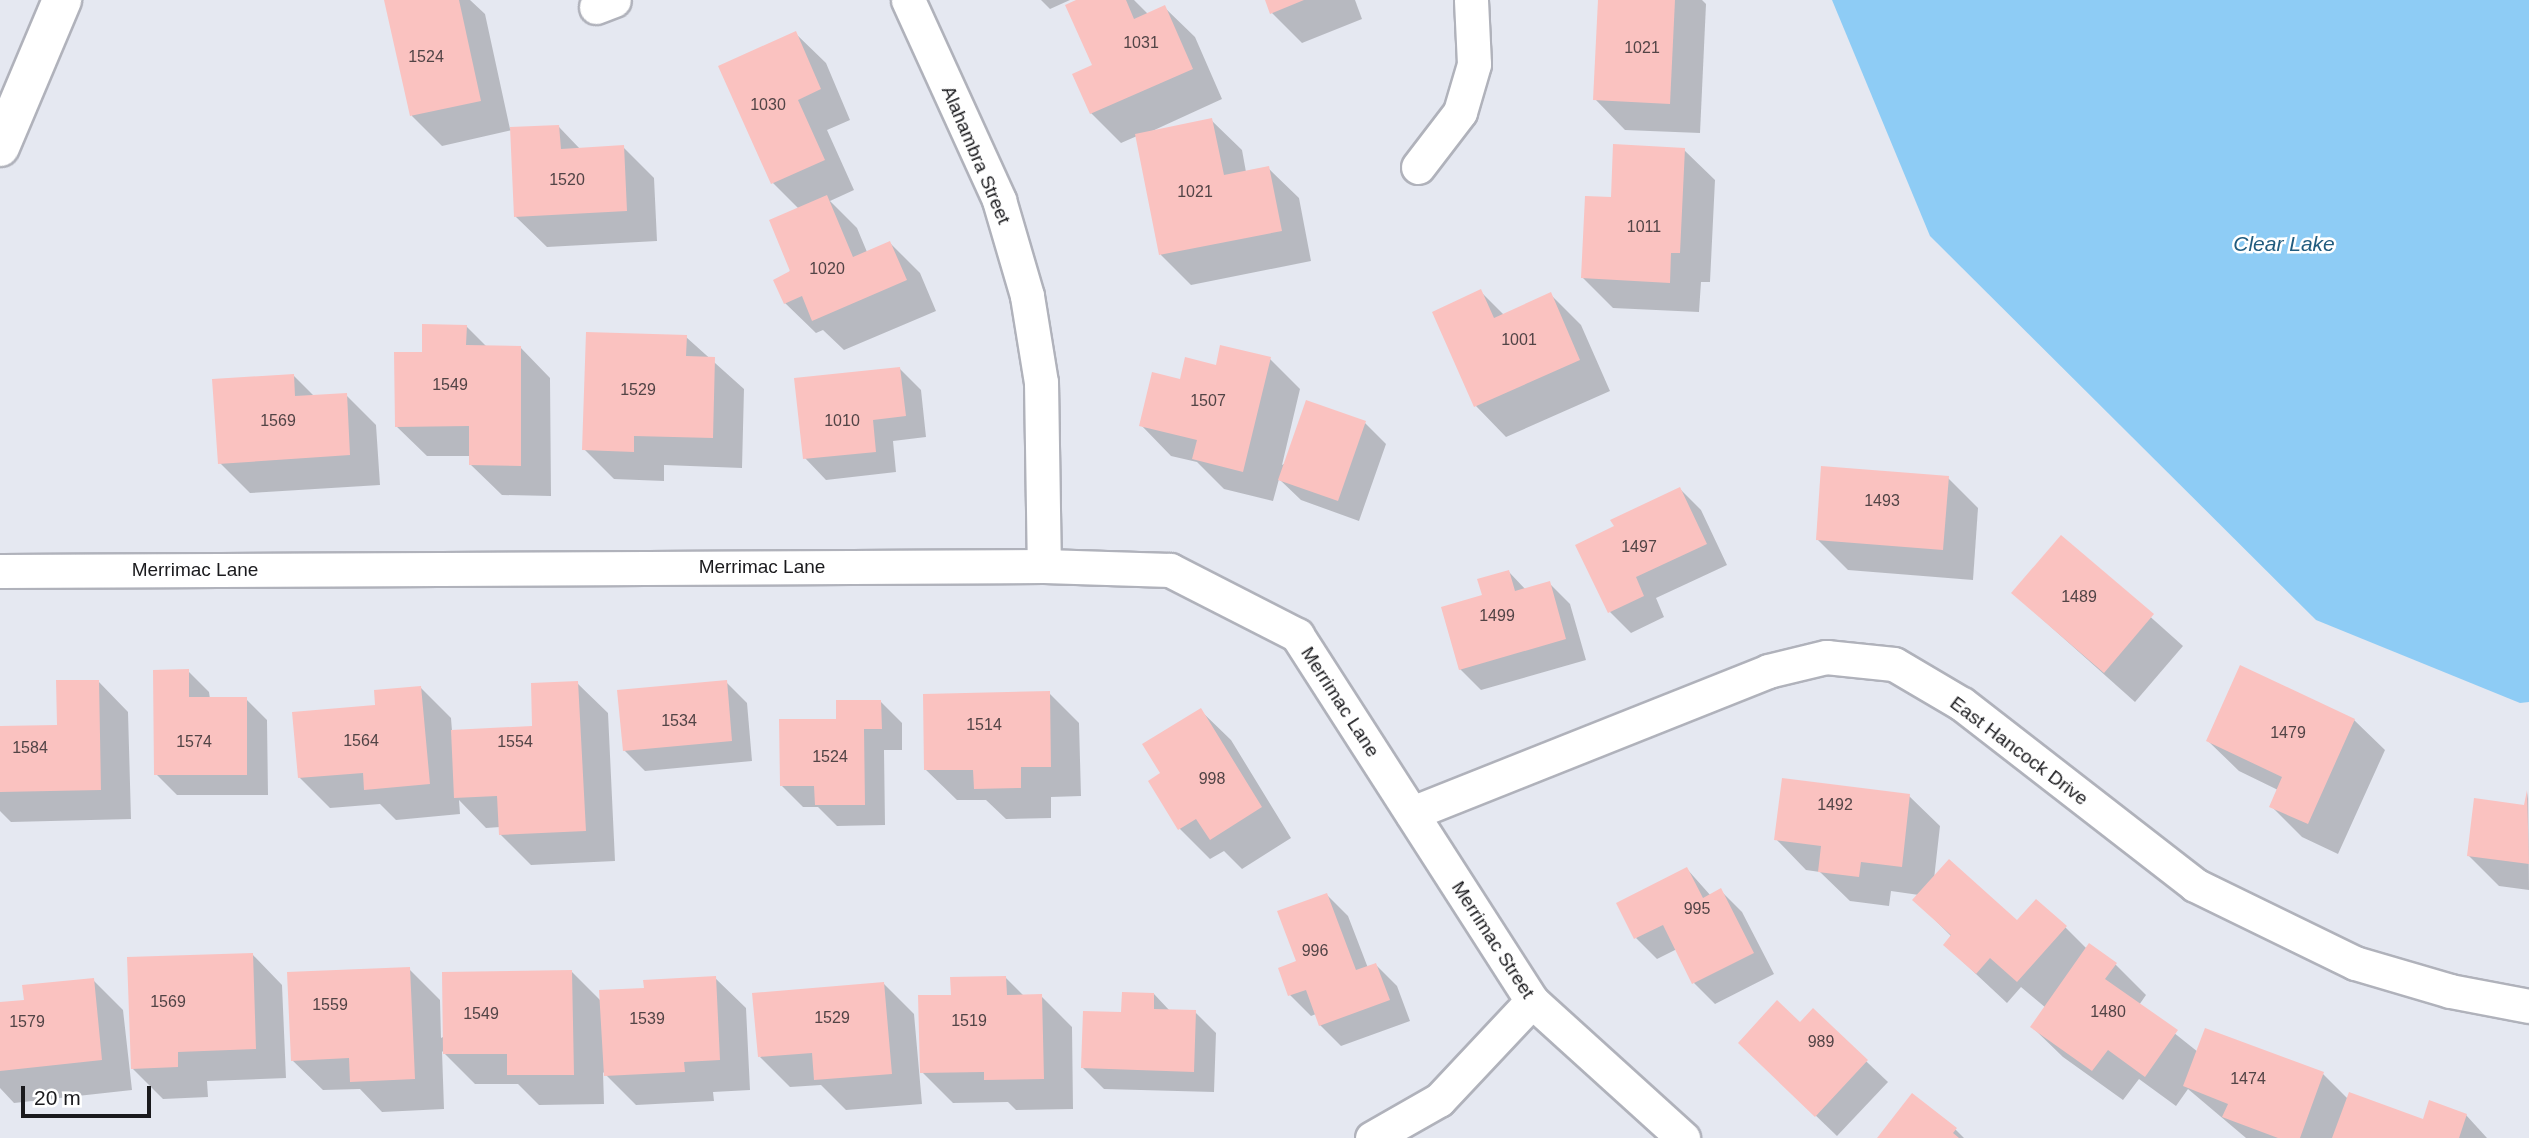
<!DOCTYPE html>
<style>
body{margin:0}
#map{position:relative;width:2529px;height:1138px;overflow:hidden;background:#e5e8f1;font-family:Arial,sans-serif}
div>[style]{position:absolute}
.water>*{inset:0;background:#8eccf5}
.shadow>*{inset:0;background:#0003}
.building>*{inset:0;background:#fac2c0}
.roads{filter:drop-shadow(2px 0 #b0b2bb) drop-shadow(-2px 0 #b0b2bb) drop-shadow(0 2px #b0b2bb) drop-shadow(0 -2px #b0b2bb)}
.street>*{height:33px;margin:-16.5px;padding:0 16.5px;transform-origin:16.5px;border-radius:16.5px;background:#fff}
.secondary>*{height:38px;margin:-19px;padding:0 19px;transform-origin:19px;border-radius:19px;background:#fff}
span{translate:-50% -50%;white-space:nowrap;text-align:center;line-height:1.15;-webkit-text-stroke:5px #fff;paint-order:stroke}
.number-label{font-size:16px;color:#524446}
.number-label span{-webkit-text-stroke-width:0}
.street-label{font-size:19px;color:#1a1a1d}
.water-label{font-size:21px;color:#215c7f;font-style:italic}
.scale{position:absolute;left:21px;top:1086px;width:130px;height:32px;box-sizing:border-box;border:4px solid #1a1a1d;border-top:0;padding-left:9px;font-size:21px;line-height:24px;white-space:nowrap;color:#1a1a1d;-webkit-text-stroke:5px #fff;paint-order:stroke}
</style>
<div id="map">
<div class="water">
<div style="clip-path:polygon(1832px 0,2529px 0,2529px 702px,2520px 703px,2316px 620px,1930px 236px)"></div>
</div>
<div class="shadow">
<div style="clip-path:polygon(386px 0,470px 0,485px 14px,510px 129px,559px 127px,581px 150px,623px 147px,654px 178px,657px 241px,547px 247px,516px 217px,512px 130px,442px 146px,412px 116px)"></div>
<div style="clip-path:polygon(1041px 0,1070px 0,1050px 9px)"></div>
<div style="clip-path:polygon(1080px 0,1134px 0,1148px 14px,1164px 7px,1195px 37px,1222px 99px,1150px 132px,1211px 120px,1242px 150px,1246px 172px,1268px 168px,1299px 198px,1311px 261px,1191px 285px,1161px 255px,1137px 136px,1121px 143px,1091px 113px,1094px 66px)"></div>
<div style="clip-path:polygon(1267px 0,1355px 0,1362px 19px,1302px 43px,1272px 13px)"></div>
<div style="clip-path:polygon(1599px 0,1702px 0,1706px 4px,1700px 133px,1625px 130px,1595px 99px)"></div>
<div style="clip-path:polygon(795px 33px,826px 63px,850px 120px,827px 130px,854px 190px,830px 201px,857px 228px,867px 252px,890px 243px,920px 273px,936px 311px,844px 350px,823px 330px,816px 333px,785px 303px,799px 209px,773px 183px)"></div>
<div style="clip-path:polygon(1684px 150px,1715px 180px,1710px 282px,1701px 282px,1699px 312px,1613px 308px,1582px 277px,1613px 199px)"></div>
<div style="clip-path:polygon(1481px 292px,1504px 315px,1550px 294px,1581px 325px,1610px 391px,1506px 437px,1476px 406px,1434px 312px)"></div>
<div style="clip-path:polygon(466px 326px,487px 347px,520px 347px,550px 378px,551px 496px,502px 495px,471px 465px,471px 456px,427px 456px,396px 426px,424px 354px)"></div>
<div style="clip-path:polygon(686px 337px,744px 389px,742px 468px,664px 465px,664px 481px,614px 479px,584px 449px)"></div>
<div style="clip-path:polygon(1270px 359px,1300px 389px,1282px 465px,1365px 423px,1386px 444px,1359px 521px,1301px 500px,1279px 479px,1273px 501px,1224px 489px,1197px 462px,1171px 456px,1141px 425px,1182px 381px,1217px 367px)"></div>
<div style="clip-path:polygon(900px 369px,921px 390px,926px 437px,893px 441px,896px 472px,826px 480px,805px 458px)"></div>
<div style="clip-path:polygon(294px 376px,315px 397px,346px 395px,376px 425px,380px 485px,250px 493px,220px 463px)"></div>
<div style="clip-path:polygon(1948px 478px,1978px 508px,1973px 580px,1848px 570px,1817px 539px)"></div>
<div style="clip-path:polygon(1680px 489px,1701px 510px,1727px 565px,1656px 598px,1664px 617px,1631px 633px,1610px 612px,1616px 527px)"></div>
<div style="clip-path:polygon(2061px 537px,2183px 646px,2135px 702px,2013px 593px)"></div>
<div style="clip-path:polygon(1509px 572px,1526px 590px,1549px 583px,1570px 604px,1586px 660px,1481px 690px,1460px 669px,1484px 597px)"></div>
<div style="clip-path:polygon(188px 671px,209px 692px,210px 699px,246px 699px,267px 720px,268px 795px,177px 795px,156px 774px)"></div>
<div style="clip-path:polygon(98px 681px,128px 712px,131px 819px,11px 822px,0 811px,0 728px,59px 727px)"></div>
<div style="clip-path:polygon(726px 682px,747px 703px,752px 761px,645px 771px,624px 750px)"></div>
<div style="clip-path:polygon(577px 683px,608px 713px,615px 861px,531px 865px,500px 834px,500px 827px,486px 828px,459px 800px,460px 814px,396px 820px,380px 804px,330px 808px,299px 777px,377px 706px,421px 688px,451px 718px,452px 731px,534px 727px)"></div>
<div style="clip-path:polygon(1049px 693px,1079px 723px,1081px 796px,1051px 797px,1051px 818px,1006px 819px,986px 800px,957px 800px,926px 770px)"></div>
<div style="clip-path:polygon(881px 702px,902px 723px,902px 750px,884px 750px,885px 825px,837px 826px,818px 807px,803px 807px,782px 786px,837px 721px)"></div>
<div style="clip-path:polygon(1200px 710px,1231px 740px,1291px 838px,1242px 869px,1224px 851px,1210px 859px,1180px 829px,1162px 774px)"></div>
<div style="clip-path:polygon(2354px 720px,2385px 750px,2338px 854px,2302px 837px,2271px 806px,2278px 790px,2239px 771px,2208px 741px)"></div>
<div style="clip-path:polygon(2528px 792px,2529px 890px,2499px 886px,2469px 856px,2526px 806px)"></div>
<div style="clip-path:polygon(1909px 796px,1940px 826px,1934px 879px,2017px 922px,2065px 927px,2087px 949px,2116px 965px,2146px 995px,2139px 1005px,2198px 1052px,2323px 1074px,2348px 1099px,2424px 1121px,2466px 1115px,2487px 1138px,2246px 1138px,2188px 1089px,2176px 1106px,2139px 1079px,2123px 1100px,2063px 1057px,2032px 1027px,2046px 1008px,2021px 987px,2007px 1003px,1945px 945px,1952px 937px,1915px 900px,1919px 895px,1891px 891px,1889px 906px,1850px 901px,1820px 872px,1806px 870px,1776px 839px)"></div>
<div style="clip-path:polygon(1687px 869px,1711px 896px,1721px 891px,1742px 912px,1774px 974px,1715px 1004px,1694px 983px,1677px 949px,1657px 959px,1636px 938px)"></div>
<div style="clip-path:polygon(1327px 895px,1348px 916px,1368px 968px,1376px 965px,1397px 986px,1410px 1021px,1341px 1046px,1320px 1025px,1316px 1014px,1311px 1016px,1290px 995px,1298px 962px)"></div>
<div style="clip-path:polygon(252px 954px,282px 985px,286px 1078px,207px 1081px,208px 1097px,163px 1099px,132px 1068px)"></div>
<div style="clip-path:polygon(409px 969px,440px 1000px,441px 1038px,572px 972px,602px 1002px,645px 989px,715px 978px,746px 1008px,750px 1090px,713px 1092px,714px 1101px,636px 1105px,603px 1072px,604px 1104px,539px 1105px,518px 1084px,475px 1084px,442px 1051px,444px 1109px,382px 1112px,360px 1089px,323px 1090px,292px 1060px)"></div>
<div style="clip-path:polygon(1005px 977px,1025px 997px,1041px 996px,1072px 1027px,1073px 1109px,1016px 1110px,1008px 1102px,953px 1103px,922px 1072px)"></div>
<div style="clip-path:polygon(93px 980px,123px 1010px,132px 1090px,14px 1103px,0 1088px,0 1004px,26px 1001px)"></div>
<div style="clip-path:polygon(884px 984px,914px 1014px,922px 1104px,846px 1110px,821px 1085px,790px 1087px,760px 1057px)"></div>
<div style="clip-path:polygon(1154px 994px,1170px 1011px,1195px 1012px,1216px 1033px,1214px 1092px,1104px 1089px,1083px 1068px,1123px 1014px)"></div>
<div style="clip-path:polygon(1813px 1011px,1888px 1082px,1837px 1136px,1761px 1063px)"></div>
<div style="clip-path:polygon(1912px 1096px,1956px 1130px,1964px 1138px,1880px 1138px)"></div>
</div>
<div class="building">
<div style="clip-path:polygon(384px 0,459px 0,481px 101px,410px 116px)"></div>
<div style="clip-path:polygon(1076px 0,1126px 0,1134px 19px,1165px 5px,1193px 69px,1090px 114px,1072px 74px,1092px 65px,1065px 5px)"></div>
<div style="clip-path:polygon(1265px 0,1304px 0,1270px 14px)"></div>
<div style="clip-path:polygon(1598px 0,1675px 0,1670px 104px,1593px 100px)"></div>
<div style="clip-path:polygon(796px 31px,821px 89px,798px 100px,825px 160px,771px 184px,718px 66px)"></div>
<div style="clip-path:polygon(1212px 118px,1224px 175px,1269px 166px,1282px 231px,1159px 255px,1135px 134px)"></div>
<div style="clip-path:polygon(559px 125px,561px 149px,624px 145px,627px 211px,514px 217px,510px 127px)"></div>
<div style="clip-path:polygon(1613px 144px,1685px 148px,1680px 253px,1671px 253px,1670px 283px,1581px 278px,1585px 196px,1611px 197px)"></div>
<div style="clip-path:polygon(827px 195px,853px 257px,890px 241px,907px 280px,812px 321px,802px 296px,784px 304px,773px 280px,790px 271px,769px 220px)"></div>
<div style="clip-path:polygon(1481px 289px,1494px 318px,1551px 292px,1580px 360px,1474px 407px,1432px 312px)"></div>
<div style="clip-path:polygon(422px 324px,467px 325px,466px 345px,521px 346px,521px 466px,469px 465px,469px 426px,395px 427px,394px 352px,422px 352px)"></div>
<div style="clip-path:polygon(586px 332px,687px 335px,686px 356px,715px 357px,713px 438px,634px 436px,634px 452px,582px 450px)"></div>
<div style="clip-path:polygon(1220px 345px,1271px 357px,1243px 472px,1192px 459px,1197px 440px,1139px 426px,1152px 372px,1180px 379px,1185px 357px,1216px 365px)"></div>
<div style="clip-path:polygon(900px 367px,906px 416px,873px 420px,876px 452px,803px 459px,794px 378px)"></div>
<div style="clip-path:polygon(294px 374px,295px 396px,347px 393px,350px 455px,218px 464px,212px 379px)"></div>
<div style="clip-path:polygon(1306px 400px,1366px 421px,1338px 501px,1278px 480px)"></div>
<div style="clip-path:polygon(1821px 466px,1949px 476px,1943px 550px,1816px 540px)"></div>
<div style="clip-path:polygon(1680px 487px,1707px 544px,1636px 577px,1644px 596px,1608px 613px,1575px 545px,1614px 526px,1610px 520px)"></div>
<div style="clip-path:polygon(2061px 535px,2154px 614px,2104px 673px,2011px 593px)"></div>
<div style="clip-path:polygon(1509px 570px,1515px 591px,1550px 581px,1566px 639px,1459px 670px,1441px 607px,1482px 595px,1477px 579px)"></div>
<div style="clip-path:polygon(2240px 665px,2355px 719px,2308px 824px,2269px 807px,2282px 777px,2206px 741px)"></div>
<div style="clip-path:polygon(189px 669px,189px 697px,247px 697px,247px 775px,154px 775px,153px 670px)"></div>
<div style="clip-path:polygon(56px 680px,99px 680px,101px 790px,0 792px,0 726px,57px 725px)"></div>
<div style="clip-path:polygon(727px 680px,732px 741px,623px 751px,617px 690px)"></div>
<div style="clip-path:polygon(578px 681px,586px 831px,499px 835px,497px 796px,454px 798px,451px 730px,532px 726px,531px 683px)"></div>
<div style="clip-path:polygon(421px 686px,430px 784px,364px 790px,363px 773px,298px 778px,292px 712px,375px 705px,374px 690px)"></div>
<div style="clip-path:polygon(1050px 691px,1051px 767px,1021px 767px,1021px 788px,974px 789px,973px 770px,924px 770px,923px 694px)"></div>
<div style="clip-path:polygon(836px 700px,881px 700px,882px 729px,864px 729px,865px 805px,815px 805px,814px 786px,780px 786px,779px 719px,836px 719px)"></div>
<div style="clip-path:polygon(1201px 708px,1262px 807px,1210px 840px,1196px 819px,1178px 830px,1148px 781px,1160px 773px,1142px 744px)"></div>
<div style="clip-path:polygon(1782px 778px,1910px 794px,1902px 867px,1861px 862px,1859px 877px,1818px 872px,1821px 846px,1774px 840px)"></div>
<div style="clip-path:polygon(2527px 790px,2529px 864px,2467px 856px,2474px 798px,2524px 805px)"></div>
<div style="clip-path:polygon(1949px 859px,2017px 920px,2036px 899px,2067px 926px,2017px 982px,1990px 958px,1976px 974px,1943px 945px,1951px 935px,1912px 900px)"></div>
<div style="clip-path:polygon(1687px 867px,1703px 898px,1721px 888px,1754px 953px,1692px 984px,1663px 925px,1634px 939px,1616px 903px)"></div>
<div style="clip-path:polygon(1327px 893px,1356px 970px,1376px 963px,1390px 1000px,1319px 1026px,1306px 990px,1288px 996px,1278px 968px,1296px 961px,1277px 911px)"></div>
<div style="clip-path:polygon(2089px 943px,2117px 963px,2105px 979px,2178px 1030px,2145px 1077px,2108px 1050px,2092px 1071px,2030px 1027px)"></div>
<div style="clip-path:polygon(253px 953px,256px 1049px,178px 1052px,178px 1067px,131px 1069px,127px 957px)"></div>
<div style="clip-path:polygon(410px 967px,415px 1079px,350px 1082px,349px 1058px,291px 1061px,287px 972px)"></div>
<div style="clip-path:polygon(572px 970px,574px 1075px,507px 1075px,507px 1054px,443px 1054px,442px 972px)"></div>
<div style="clip-path:polygon(716px 976px,720px 1060px,684px 1062px,685px 1072px,604px 1076px,599px 990px,644px 988px,643px 980px)"></div>
<div style="clip-path:polygon(1006px 976px,1007px 995px,1042px 994px,1044px 1079px,984px 1080px,984px 1072px,920px 1073px,918px 995px,951px 995px,950px 977px)"></div>
<div style="clip-path:polygon(94px 978px,102px 1060px,0 1071px,0 1002px,24px 1000px,22px 985px)"></div>
<div style="clip-path:polygon(884px 982px,892px 1074px,814px 1080px,812px 1053px,758px 1057px,752px 993px)"></div>
<div style="clip-path:polygon(1122px 992px,1154px 993px,1154px 1009px,1196px 1010px,1194px 1072px,1081px 1068px,1083px 1011px,1121px 1012px)"></div>
<div style="clip-path:polygon(1777px 1000px,1800px 1022px,1813px 1008px,1868px 1060px,1815px 1117px,1738px 1043px)"></div>
<div style="clip-path:polygon(2205px 1028px,2324px 1072px,2300px 1138px,2278px 1138px,2222px 1117px,2228px 1104px,2183px 1086px)"></div>
<div style="clip-path:polygon(2349px 1092px,2423px 1119px,2429px 1100px,2467px 1114px,2459px 1138px,2332px 1138px)"></div>
<div style="clip-path:polygon(1912px 1093px,1957px 1128px,1953px 1133px,1959px 1138px,1877px 1138px)"></div>
</div>
<div class="roads">
<div class="street">
<div style="left:908px;top:0;width:220px;rotate:65.5deg"></div>
<div style="left:999px;top:200px;width:100px;rotate:73.7deg"></div>
<div style="left:1027px;top:296px;width:87px;rotate:80.8deg"></div>
<div style="left:1041px;top:382px;width:184px;rotate:89.1deg"></div>
<div style="left:596px;top:7px;width:19px;rotate:-21deg"></div>
<div style="left:1418px;top:167px;width:69px;rotate:-52.6deg"></div>
<div style="left:1460px;top:112px;width:50px;rotate:-73.7deg"></div>
<div style="left:1474px;top:64px;width:64px;rotate:-92.7deg"></div>
<div style="left:0;top:571px;width:1044px;rotate:-0.27deg"></div>
<div style="left:1044px;top:566px;width:126px;rotate:1.8deg"></div>
<div style="left:1170px;top:570px;width:143px;rotate:27.1deg"></div>
<div style="left:1297px;top:635px;width:435px;rotate:57.3deg"></div>
<div style="left:1532px;top:1001px;width:204px;rotate:42.2deg"></div>
<div style="left:1412px;top:813px;width:383px;rotate:-21.7deg"></div>
<div style="left:1768px;top:671px;width:60px;rotate:-13.6deg"></div>
<div style="left:1826px;top:657px;width:68px;rotate:5.9deg"></div>
<div style="left:1894px;top:664px;width:79px;rotate:30.5deg"></div>
<div style="left:1962px;top:704px;width:295px;rotate:37.8deg"></div>
<div style="left:2195px;top:885px;width:178px;rotate:26deg"></div>
<div style="left:2355px;top:963px;width:99px;rotate:16.4deg"></div>
<div style="left:2450px;top:991px;width:80px;rotate:10.8deg"></div>
<div style="left:1372px;top:1138px;width:77px;rotate:-29.6deg"></div>
<div style="left:1439px;top:1100px;width:136px;rotate:-46.8deg"></div>
</div>
<div class="secondary">
<div style="left:0;top:147px;width:160px;rotate:-67.1deg"></div>
</div>
</div>
<div class="number-label">
<span style="left:1141px;top:43px">1031</span>
<span style="left:1642px;top:48px">1021</span>
<span style="left:426px;top:57px">1524</span>
<span style="left:768px;top:105px">1030</span>
<span style="left:567px;top:180px">1520</span>
<span style="left:1195px;top:192px">1021</span>
<span style="left:1644px;top:227px">1011</span>
<span style="left:827px;top:269px">1020</span>
<span style="left:1519px;top:340px">1001</span>
<span style="left:450px;top:385px">1549</span>
<span style="left:638px;top:390px">1529</span>
<span style="left:1208px;top:401px">1507</span>
<span style="left:278px;top:421px">1569</span>
<span style="left:842px;top:421px">1010</span>
<span style="left:1882px;top:501px">1493</span>
<span style="left:1639px;top:547px">1497</span>
<span style="left:2079px;top:597px">1489</span>
<span style="left:1497px;top:616px">1499</span>
<span style="left:679px;top:721px">1534</span>
<span style="left:984px;top:725px">1514</span>
<span style="left:2288px;top:733px">1479</span>
<span style="left:361px;top:741px">1564</span>
<span style="left:194px;top:742px">1574</span>
<span style="left:515px;top:742px">1554</span>
<span style="left:30px;top:748px">1584</span>
<span style="left:830px;top:757px">1524</span>
<span style="left:1212px;top:779px">998</span>
<span style="left:1835px;top:805px">1492</span>
<span style="left:1697px;top:909px">995</span>
<span style="left:1315px;top:951px">996</span>
<span style="left:168px;top:1002px">1569</span>
<span style="left:330px;top:1005px">1559</span>
<span style="left:2108px;top:1012px">1480</span>
<span style="left:481px;top:1014px">1549</span>
<span style="left:832px;top:1018px">1529</span>
<span style="left:647px;top:1019px">1539</span>
<span style="left:969px;top:1021px">1519</span>
<span style="left:27px;top:1022px">1579</span>
<span style="left:1821px;top:1042px">989</span>
<span style="left:2248px;top:1079px">1474</span>
</div>
<div class="street-label">
<span style="left:976px;top:155px;rotate:67deg">Alahambra Street</span>
<span style="left:762px;top:567px">Merrimac Lane</span>
<span style="left:195px;top:570px">Merrimac Lane</span>
<span style="left:1340px;top:702px;rotate:57deg">Merrimac Lane</span>
<span style="left:2019px;top:751px;rotate:37deg">East Hancock Drive</span>
<span style="left:1493px;top:940px;rotate:57deg">Merrimac Street</span>
</div>
<div class="water-label">
<span style="left:2284px;top:244px">Clear Lake</span>
</div>
<div class="scale">20 m</div>
</div>
